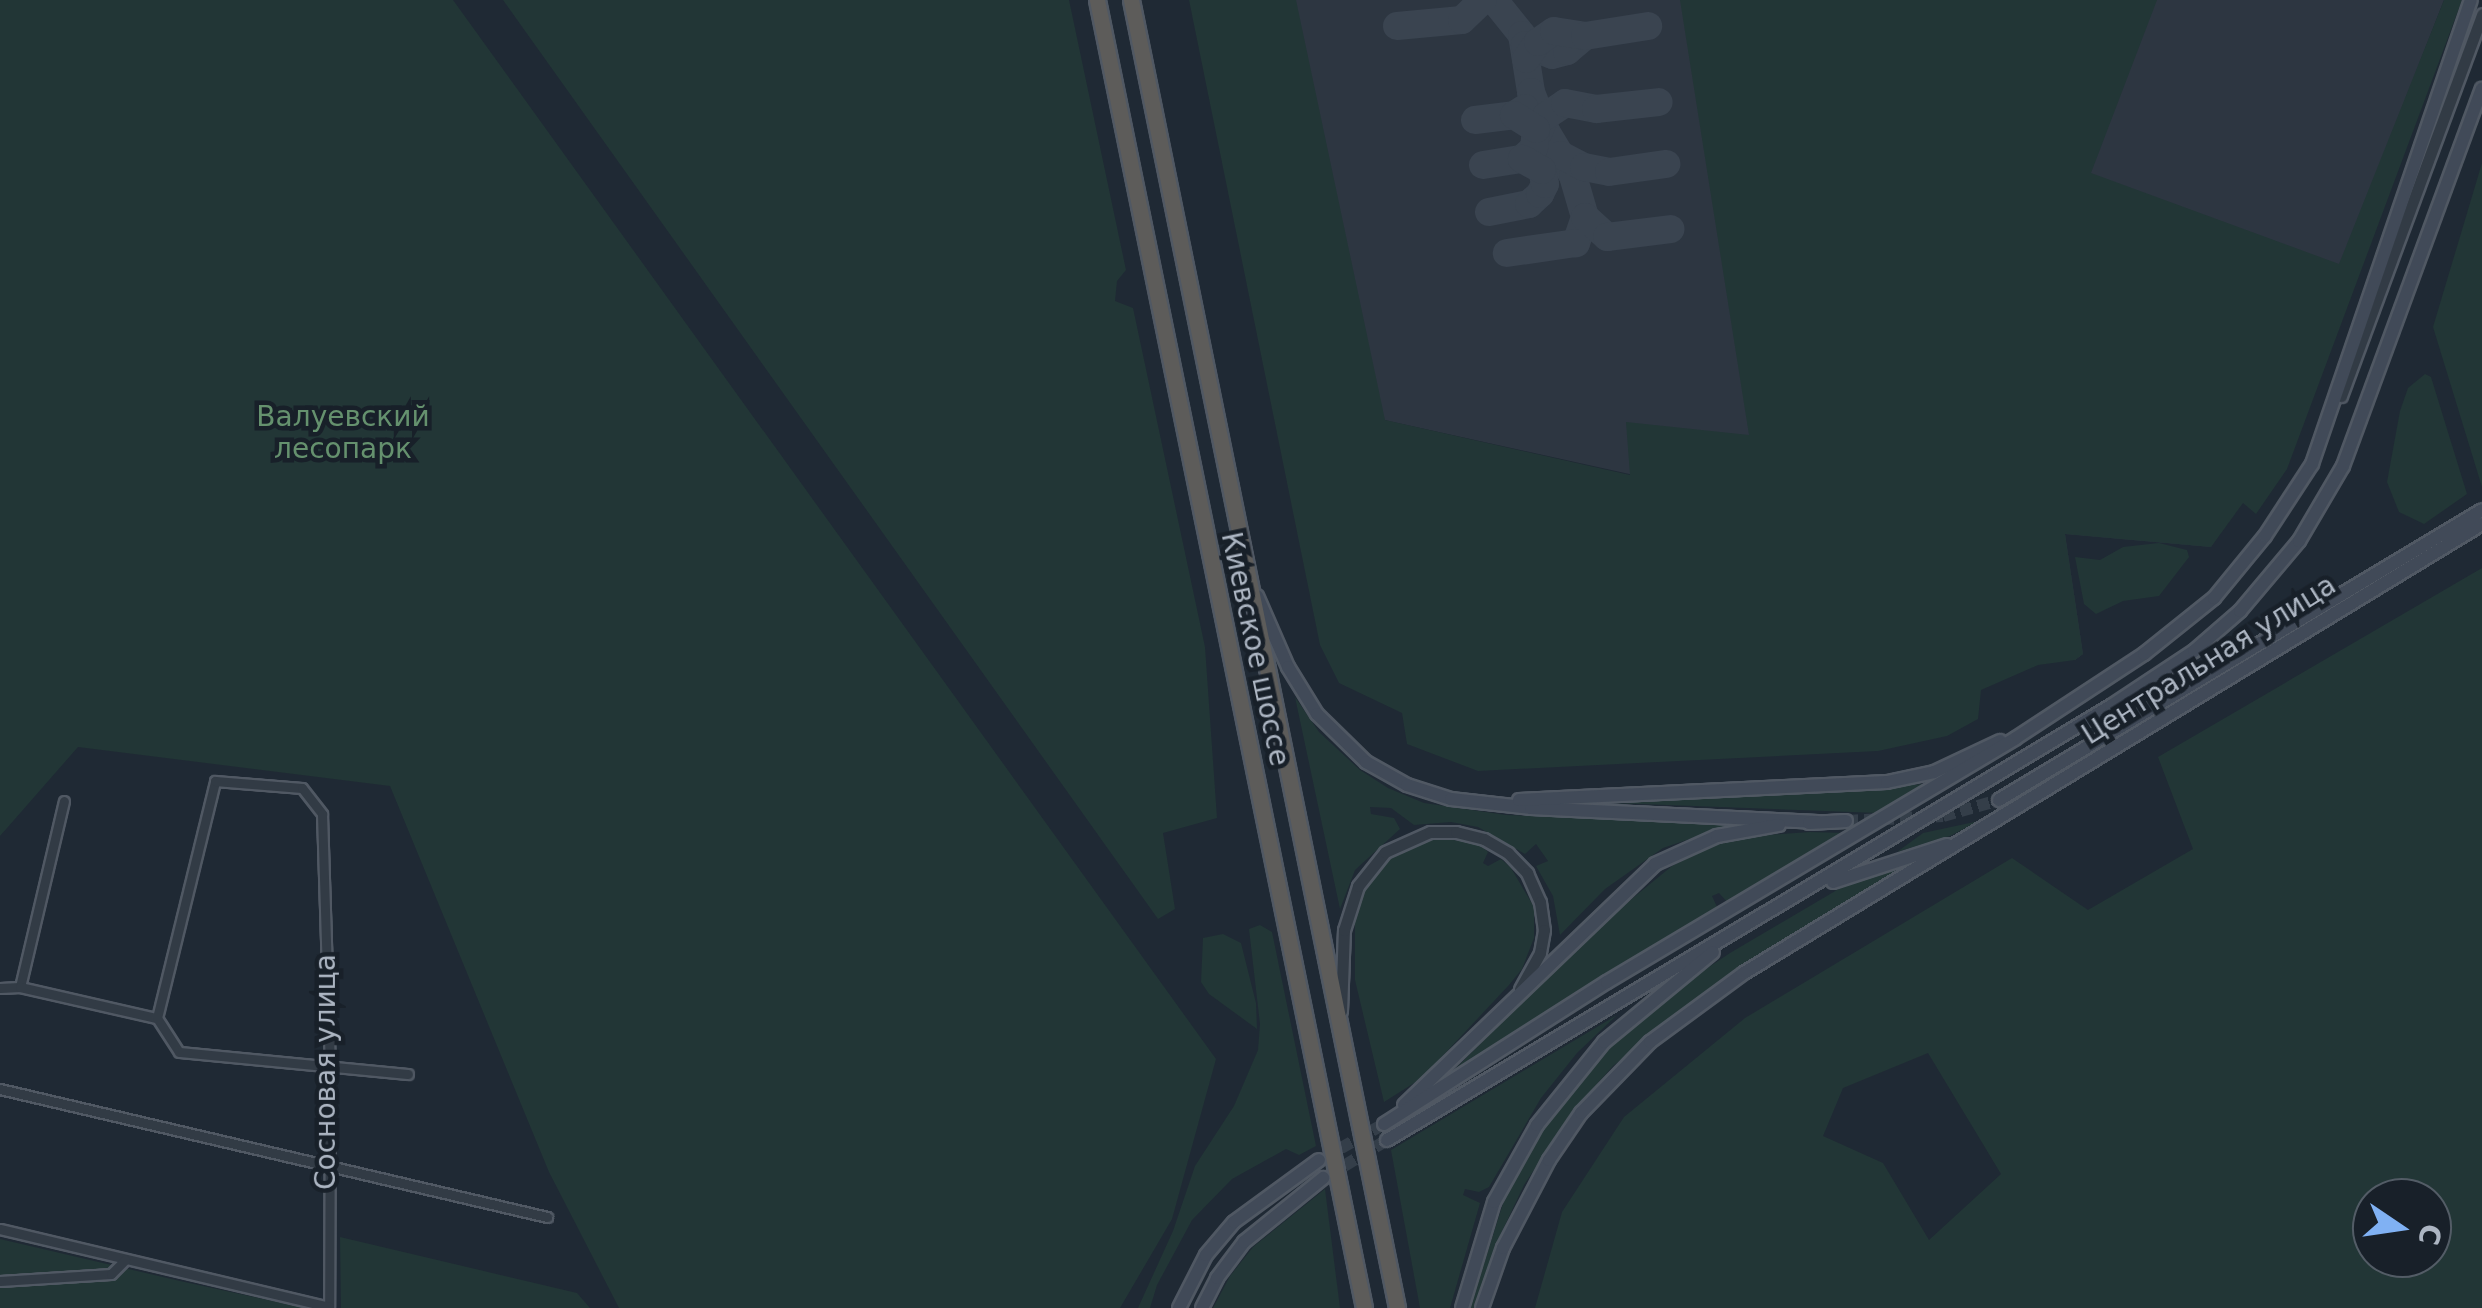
<!DOCTYPE html>
<meta charset="utf-8">
<style>
body{margin:0}
#map{position:relative;width:2482px;height:1308px;overflow:hidden;background:#1f2934;font-family:"DejaVu Sans",sans-serif}
div>[style]{position:absolute}
.airport>*{inset:0;background:#2d3641}
.green>*{inset:0;background:#223636}
.taxiway>*{height:28px;margin:-14px;padding:0 14px;transform-origin:14px;border-radius:14px;background:#3a4450}
.secondary-tunnel>*{height:12px;margin-top:-6px;transform-origin:0;background:repeating-linear-gradient(90deg,#343e49 0 12px,transparent 0 18px)}
.roads{filter:drop-shadow(2px 0 #505863) drop-shadow(-2px 0 #505863) drop-shadow(0 2px #505863) drop-shadow(0 -2px #505863)}
.minor>*{height:9px;margin:-4.5px;padding:0 4.5px;transform-origin:4.5px;border-radius:4.5px;background:#323b45}
.tertiary>*{height:11px;margin:-5.5px;padding:0 5.5px;transform-origin:5.5px;border-radius:5.5px;background:#323b45}
.secondary>*{height:12px;margin:-6px;padding:0 6px;transform-origin:6px;border-radius:6px;background:#414a58}
.trunk>*{height:15px;margin:-7.5px;padding:0 7.5px;transform-origin:7.5px;border-radius:7.5px;background:#5d5c5a}
span{translate:-50% -50%;white-space:nowrap;text-align:center;line-height:1.15;-webkit-text-stroke:9px #182029;paint-order:stroke}
.park-label{font-size:28px;color:#65916e}
.street-label{font-size:28px;color:#acb5c2}
.north{position:absolute;left:2352px;top:1178px;width:100px;height:100px;box-sizing:border-box;background:#182029;border:2px solid #535c66;border-radius:50%;rotate:103deg;font-size:28px;font-weight:700;line-height:40px;text-align:center;color:#acb5c2}
.north::after{content:'';display:block;margin:auto;width:35px;height:45px;background:#80b1f3;clip-path:polygon(50% 0,100% 100%,50% 72%,0 100%)}
</style>
<div id="map">
<div class="airport">
<div style="clip-path:polygon(1295px 0,2444px 0,2260px 472px,2211px 547px,2065px 534px,2083px 654px,2075px 660px,1729px 496px,1384px 420px)"></div>
</div>
<div class="green">
<div style="clip-path:polygon(0 0,453px 0,1216px 1059px,1172px 1219px,1120px 1308px,619px 1308px,549px 1172px,390px 786px,78px 747px,0 836px)"></div>
<div style="clip-path:polygon(503px 0,1069px 0,1126px 270px,1117px 281px,1115px 301px,1133px 308px,1205px 647px,1217px 818px,1163px 833px,1175px 909px,1158px 919px)"></div>
<div style="clip-path:polygon(1189px 0,1296px 0,1385px 420px,1630px 475px,1626px 422px,1749px 435px,1680px 0,2157px 0,2091px 173px,2339px 264px,2444px 0,2462px 0,2287px 469px,2256px 514px,2243px 503px,2211px 547px,2065px 534px,2083px 654px,2075px 660px,2038px 665px,1981px 690px,1978px 719px,1947px 736px,1878px 751px,1478px 771px,1407px 744px,1402px 713px,1339px 683px,1320px 645px)"></div>
<div style="clip-path:polygon(2482px 163px,2482px 487px,2433px 327px)"></div>
<div style="clip-path:polygon(2425px 374px,2431px 377px,2467px 494px,2424px 524px,2399px 512px,2387px 482px,2400px 411px,2408px 388px)"></div>
<div style="clip-path:polygon(2159px 543px,2187px 550px,2189px 557px,2159px 596px,2123px 601px,2096px 614px,2084px 604px,2075px 557px,2100px 560px,2123px 547px)"></div>
<div style="clip-path:polygon(evenodd,2482px 568px,2482px 1308px,1535px 1308px,1562px 1212px,1624px 1117px,1745px 1018px,2012px 858px,2088px 910px,2193px 849px,2158px 757px,2482px 568px,1928px 1053px,2001px 1174px,1929px 1240px,1883px 1163px,1823px 1136px,1843px 1088px,1928px 1053px,2482px 568px,2432px 1198px,2432px 1258px,2372px 1258px,2372px 1198px,2432px 1198px)"></div>
<div style="clip-path:polygon(1295px 697px,1319px 732px,1360px 770px,1388px 788px,1424px 803px,1506px 815px,1719px 823px,1725px 827px,1663px 848px,1605px 889px,1560px 935px,1553px 896px,1536px 866px,1548px 861px,1536px 844px,1525px 854px,1478px 827px,1451px 822px,1414px 825px,1391px 808px,1370px 807px,1371px 814px,1394px 818px,1400px 829px,1355px 870px,1340px 909px)"></div>
<div style="clip-path:polygon(1924px 784px,1878px 813px,1614px 803px,1886px 787px)"></div>
<div style="clip-path:polygon(1979px 821px,1950px 836px,1897px 852px,1923px 833px)"></div>
<div style="clip-path:polygon(1810px 832px,1845px 833px,1728px 903px,1719px 893px,1712px 896px,1718px 909px,1452px 1072px,1600px 925px,1672px 866px,1714px 845px,1750px 836px)"></div>
<div style="clip-path:polygon(1437px 838px,1478px 843px,1488px 852px,1483px 863px,1488px 866px,1501px 859px,1511px 868px,1534px 907px,1534px 938px,1522px 969px,1509px 985px,1422px 1078px,1384px 1102px,1355px 980px,1355px 915px,1367px 885px,1389px 857px)"></div>
<div style="clip-path:polygon(1926px 856px,1720px 980px,1613px 1066px,1571px 1113px,1524px 1185px,1497px 1242px,1476px 1308px,1470px 1308px,1507px 1191px,1540px 1130px,1592px 1062px,1661px 999px,1730px 953px,1859px 877px)"></div>
<div style="clip-path:polygon(1260px 925px,1272px 932px,1316px 1146px,1299px 1155px,1286px 1149px,1232px 1179px,1192px 1220px,1157px 1285px,1150px 1308px,1138px 1308px,1173px 1231px,1195px 1166px,1234px 1106px,1258px 1050px,1260px 1024px,1249px 929px)"></div>
<div style="clip-path:polygon(1223px 934px,1241px 943px,1256px 1003px,1257px 1029px,1209px 994px,1201px 982px,1203px 938px)"></div>
<div style="clip-path:polygon(1617px 1015px,1577px 1053px,1541px 1098px,1489px 1187px,1479px 1192px,1465px 1189px,1463px 1195px,1480px 1203px,1450px 1308px,1420px 1308px,1391px 1150px)"></div>
<div style="clip-path:polygon(1325px 1189px,1340px 1308px,1213px 1308px,1230px 1276px,1253px 1247px)"></div>
<div style="clip-path:polygon(340px 1237px,577px 1293px,590px 1308px,341px 1308px)"></div>
<div style="clip-path:polygon(0 1239px,180px 1281px,305px 1308px,0 1308px)"></div>
</div>
<div class="taxiway">
<div style="left:1494px;top:0;width:45px;rotate:51.3deg"></div>
<div style="left:1522px;top:35px;width:58px;rotate:81deg"></div>
<div style="left:1531px;top:92px;width:44px;rotate:68.7deg"></div>
<div style="left:1547px;top:133px;width:50px;rotate:58.8deg"></div>
<div style="left:1573px;top:176px;width:43px;rotate:73.7deg"></div>
<div style="left:1585px;top:217px;width:28px;rotate:109deg"></div>
<div style="left:1576px;top:243px;width:70px;rotate:171.8deg"></div>
<div style="left:1397px;top:26px;width:65px;rotate:-5.3deg"></div>
<div style="left:1462px;top:20px;width:29px;rotate:-44deg"></div>
<div style="left:1525px;top:45px;width:29px;rotate:20deg"></div>
<div style="left:1552px;top:55px;width:16px;rotate:-15deg"></div>
<div style="left:1567px;top:51px;width:23px;rotate:-40deg"></div>
<div style="left:1526px;top:59px;width:21px;rotate:-55deg"></div>
<div style="left:1538px;top:42px;width:19px;rotate:-35deg"></div>
<div style="left:1554px;top:31px;width:31px;rotate:9deg"></div>
<div style="left:1585px;top:36px;width:64px;rotate:-9deg"></div>
<div style="left:1475px;top:120px;width:39px;rotate:-7deg"></div>
<div style="left:1514px;top:115px;width:13px;rotate:-32deg"></div>
<div style="left:1538px;top:133px;width:19px;rotate:-65deg"></div>
<div style="left:1546px;top:116px;width:23px;rotate:-34deg"></div>
<div style="left:1565px;top:103px;width:32px;rotate:11deg"></div>
<div style="left:1596px;top:109px;width:63px;rotate:-6.3deg"></div>
<div style="left:1561px;top:155px;width:26px;rotate:28deg"></div>
<div style="left:1584px;top:167px;width:25px;rotate:11deg"></div>
<div style="left:1609px;top:172px;width:58px;rotate:-8deg"></div>
<div style="left:1483px;top:165px;width:39px;rotate:-9deg"></div>
<div style="left:1522px;top:159px;width:16px;rotate:-43deg"></div>
<div style="left:1534px;top:148px;width:19px;rotate:-84deg"></div>
<div style="left:1536px;top:129px;width:26px;rotate:-148deg"></div>
<div style="left:1489px;top:212px;width:41px;rotate:-11.3deg"></div>
<div style="left:1529px;top:204px;width:15px;rotate:-42deg"></div>
<div style="left:1540px;top:194px;width:11px;rotate:-63deg"></div>
<div style="left:1545px;top:184px;width:14px;rotate:-102deg"></div>
<div style="left:1542px;top:170px;width:23px;rotate:-151deg"></div>
<div style="left:1585px;top:217px;width:30px;rotate:42deg"></div>
<div style="left:1607px;top:237px;width:64px;rotate:-7.1deg"></div>
</div>
<div class="secondary-tunnel">
<div style="left:1846px;top:821px;width:97px;rotate:-3deg"></div>
<div style="left:1943px;top:816px;width:58px;rotate:-15.9deg"></div>
<div style="left:1325px;top:1157px;width:68px;rotate:-29.2deg"></div>
<div style="left:1329px;top:1175px;width:68px;rotate:-31.1deg"></div>
</div>
<div class="roads">
<div class="minor">
<div style="left:20px;top:987px;width:191px;rotate:-76.7deg"></div>
<div style="left:0;top:988px;width:20px;rotate:-3deg"></div>
<div style="left:20px;top:987px;width:140px;rotate:12.8deg"></div>
<div style="left:157px;top:1018px;width:40px;rotate:57.1deg"></div>
<div style="left:179px;top:1052px;width:230px;rotate:5.5deg"></div>
<div style="left:157px;top:1018px;width:244px;rotate:-76.2deg"></div>
<div style="left:215px;top:781px;width:87px;rotate:4.6deg"></div>
<div style="left:302px;top:788px;width:33px;rotate:52deg"></div>
<div style="left:322px;top:814px;width:254px;rotate:88.2deg"></div>
<div style="left:330px;top:1068px;width:240px;rotate:90.2deg"></div>
<div style="left:0;top:1089px;width:562px;rotate:13.17deg"></div>
<div style="left:0;top:1229px;width:338px;rotate:13.3deg"></div>
<div style="left:0;top:1281px;width:111px;rotate:-3.6deg"></div>
<div style="left:111px;top:1274px;width:20px;rotate:-45deg"></div>
</div>
<div class="tertiary">
<div style="left:2341px;top:396px;width:407px;rotate:-69.7deg"></div>
<div style="left:1341px;top:1011px;width:81px;rotate:-87.9deg"></div>
<div style="left:1344px;top:930px;width:46px;rotate:-72.3deg"></div>
<div style="left:1358px;top:886px;width:43px;rotate:-51.5deg"></div>
<div style="left:1385px;top:852px;width:49px;rotate:-24deg"></div>
<div style="left:1430px;top:832px;width:26px"></div>
<div style="left:1456px;top:832px;width:29px;rotate:14deg"></div>
<div style="left:1484px;top:839px;width:28px;rotate:30deg"></div>
<div style="left:1508px;top:853px;width:28px;rotate:46deg"></div>
<div style="left:1527px;top:873px;width:32px;rotate:66deg"></div>
<div style="left:1540px;top:902px;width:28px;rotate:82deg"></div>
<div style="left:1544px;top:930px;width:23px;rotate:100deg"></div>
<div style="left:1540px;top:953px;width:41px;rotate:119.1deg"></div>
</div>
<div class="secondary">
<div style="left:1257px;top:596px;width:77px;rotate:66.4deg"></div>
<div style="left:1288px;top:667px;width:55px;rotate:58.3deg"></div>
<div style="left:1317px;top:714px;width:69px;rotate:44.4deg"></div>
<div style="left:1366px;top:762px;width:47px;rotate:29.3deg"></div>
<div style="left:1407px;top:785px;width:46px;rotate:17.7deg"></div>
<div style="left:1451px;top:799px;width:81px;rotate:6.4deg"></div>
<div style="left:1531px;top:808px;width:287px;rotate:2.8deg"></div>
<div style="left:1519px;top:800px;width:368px;rotate:-2.8deg"></div>
<div style="left:1887px;top:782px;width:48px;rotate:-12deg"></div>
<div style="left:1934px;top:772px;width:73px;rotate:-25.2deg"></div>
<div style="left:1999px;top:800px;width:563px;rotate:-30.98deg"></div>
<div style="left:1809px;top:823px;width:37px;rotate:-3deg"></div>
<div style="left:1833px;top:882px;width:120px;rotate:-18deg"></div>
<div style="left:1404px;top:1105px;width:348px;rotate:-43.8deg"></div>
<div style="left:1655px;top:864px;width:68px;rotate:-24.3deg"></div>
<div style="left:1717px;top:836px;width:63px;rotate:-10.1deg"></div>
<div style="left:1384px;top:1124px;width:264px;rotate:-32.5deg"></div>
<div style="left:1607px;top:982px;width:476px;rotate:-30.8deg"></div>
<div style="left:2016px;top:738px;width:153px;rotate:-33.3deg"></div>
<div style="left:2144px;top:654px;width:90px;rotate:-38.7deg"></div>
<div style="left:2214px;top:598px;width:80px;rotate:-50.6deg"></div>
<div style="left:2265px;top:536px;width:86px;rotate:-56.9deg"></div>
<div style="left:2312px;top:464px;width:490px;rotate:-71.1deg"></div>
<div style="left:1387px;top:1140px;width:844px;rotate:-30.94deg"></div>
<div style="left:2111px;top:706px;width:100px;rotate:-33.5deg"></div>
<div style="left:2194px;top:651px;width:61px;rotate:-41deg"></div>
<div style="left:2240px;top:611px;width:92px;rotate:-49.9deg"></div>
<div style="left:2299px;top:541px;width:87px;rotate:-59.6deg"></div>
<div style="left:2343px;top:466px;width:402px;rotate:-69.8deg"></div>
<div style="left:1179px;top:1308px;width:59px;rotate:-63deg"></div>
<div style="left:1206px;top:1255px;width:43px;rotate:-49.7deg"></div>
<div style="left:1234px;top:1222px;width:105px;rotate:-36.1deg"></div>
<div style="left:1202px;top:1308px;width:34px;rotate:-63deg"></div>
<div style="left:1217px;top:1278px;width:45px;rotate:-53.1deg"></div>
<div style="left:1244px;top:1242px;width:102px;rotate:-39deg"></div>
<div style="left:1462px;top:1308px;width:111px;rotate:-73.2deg"></div>
<div style="left:1494px;top:1202px;width:88px;rotate:-60.8deg"></div>
<div style="left:1537px;top:1125px;width:107px;rotate:-51.1deg"></div>
<div style="left:1604px;top:1042px;width:141px;rotate:-39.5deg"></div>
<div style="left:1482px;top:1308px;width:64px;rotate:-70.7deg"></div>
<div style="left:1503px;top:1248px;width:99px;rotate:-62.4deg"></div>
<div style="left:1549px;top:1160px;width:57px;rotate:-55.8deg"></div>
<div style="left:1581px;top:1113px;width:99px;rotate:-45.8deg"></div>
<div style="left:1650px;top:1042px;width:117px;rotate:-36.3deg"></div>
<div style="left:1744px;top:973px;width:864px;rotate:-31.32deg"></div>
</div>
<div class="trunk">
<div style="left:1097px;top:0;width:1335px;rotate:78.46deg"></div>
<div style="left:1131px;top:0;width:1335px;rotate:78.5deg"></div>
</div>
</div>
<div class="park-label">
<span style="left:343px;top:433px">Валуевский<br>лесопарк</span>
</div>
<div class="street-label">
<span style="left:1255px;top:649px;rotate:78deg">Киевское шоссе</span>
<span style="left:2209px;top:660px;rotate:-32deg">Центральная улица</span>
<span style="left:326px;top:1072px;rotate:-90deg">Сосновая улица</span>
</div>
<div class="north">С</div>
</div>
